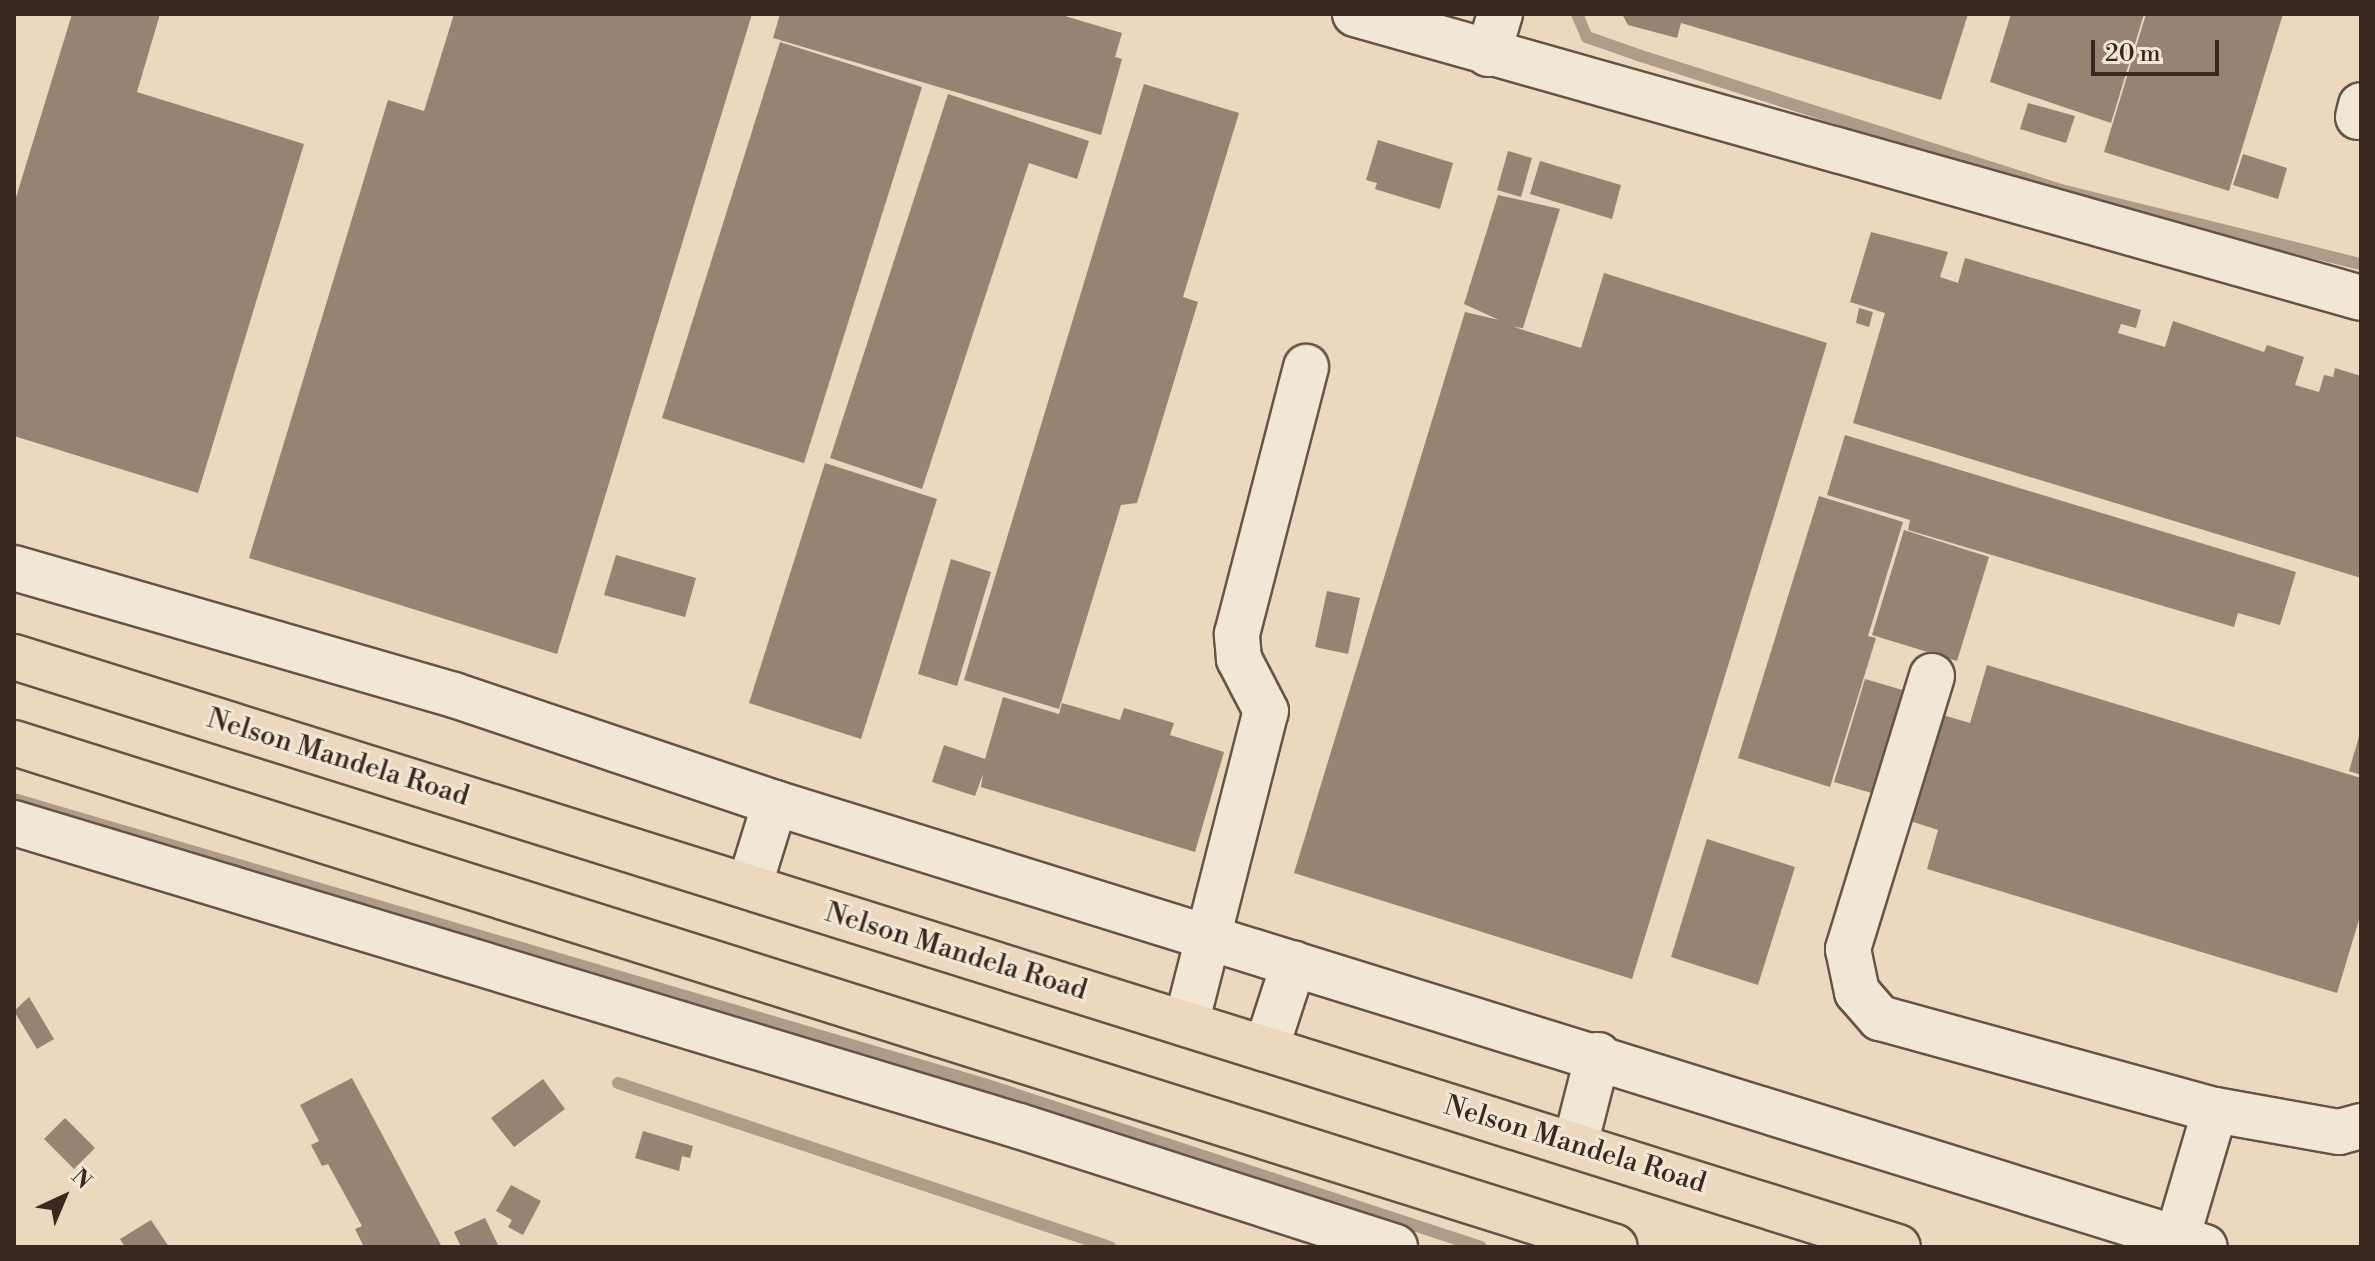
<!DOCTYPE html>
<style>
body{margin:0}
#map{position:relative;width:2375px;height:1261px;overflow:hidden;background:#ebd8be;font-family:"Libre Bodoni",serif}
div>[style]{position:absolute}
.stream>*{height:12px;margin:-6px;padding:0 6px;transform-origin:6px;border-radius:6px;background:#ae9c88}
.building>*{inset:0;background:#968372}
.roads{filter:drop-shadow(2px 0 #665348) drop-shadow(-2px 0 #665348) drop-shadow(0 2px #665348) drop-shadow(0 -2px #665348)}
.minor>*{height:44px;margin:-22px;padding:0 22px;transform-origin:22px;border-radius:22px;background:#f2e6d5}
.major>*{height:44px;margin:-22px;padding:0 22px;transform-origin:22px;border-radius:22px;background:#ebd8be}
span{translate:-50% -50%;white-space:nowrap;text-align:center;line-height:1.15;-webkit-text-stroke:6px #f2e6d5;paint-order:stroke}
.street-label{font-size:28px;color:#392720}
.frame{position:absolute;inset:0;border:16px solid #392720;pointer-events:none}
.north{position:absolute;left:24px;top:1157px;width:80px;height:80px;-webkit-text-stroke:6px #f2e6d5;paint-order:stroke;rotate:44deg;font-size:22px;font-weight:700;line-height:32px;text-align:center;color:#392720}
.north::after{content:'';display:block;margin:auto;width:28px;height:36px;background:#392720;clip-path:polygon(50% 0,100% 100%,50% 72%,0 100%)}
.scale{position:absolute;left:2091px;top:40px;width:128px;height:36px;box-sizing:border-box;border:4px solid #392720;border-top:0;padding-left:10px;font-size:24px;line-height:28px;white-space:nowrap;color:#392720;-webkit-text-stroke:6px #f2e6d5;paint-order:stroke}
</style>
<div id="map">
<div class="stream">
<div style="left:1577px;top:14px;width:25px;rotate:67deg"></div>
<div style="left:1587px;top:37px;width:54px;rotate:19.4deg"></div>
<div style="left:1638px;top:55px;width:444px;rotate:17.7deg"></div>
<div style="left:2061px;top:190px;width:309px;rotate:13.9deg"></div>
<div style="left:14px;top:799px;width:1011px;rotate:16.37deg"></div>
<div style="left:984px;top:1084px;width:523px;rotate:18.16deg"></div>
<div style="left:618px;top:1083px;width:519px;rotate:18.43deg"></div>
</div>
<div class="building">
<div style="clip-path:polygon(72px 14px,160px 14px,137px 92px,304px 144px,198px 493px,14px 436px,14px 204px)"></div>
<div style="clip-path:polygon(454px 14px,752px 14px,557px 654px,249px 558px,388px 100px,424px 111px)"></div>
<div style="clip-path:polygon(780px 14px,1058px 14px,1122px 33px,1115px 57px,1122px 59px,1101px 135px,773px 38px)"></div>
<div style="clip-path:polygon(1622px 14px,1968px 14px,1941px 100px,1681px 23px,1677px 38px,1628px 25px)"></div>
<div style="clip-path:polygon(2011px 14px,2144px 14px,2111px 123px,1990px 82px)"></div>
<div style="clip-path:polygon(2146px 14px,2283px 14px,2229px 191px,2104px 152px)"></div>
<div style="clip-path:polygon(780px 42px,922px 87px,804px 463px,662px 418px)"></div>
<div style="clip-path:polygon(1144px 84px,1239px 113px,1183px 297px,1198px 302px,1137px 503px,1121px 505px,1059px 709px,964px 680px)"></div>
<div style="clip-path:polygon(948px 94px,1089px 141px,1077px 179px,1029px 163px,922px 489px,830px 458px)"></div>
<div style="clip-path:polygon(2028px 103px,2075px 116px,2066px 143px,2020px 129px)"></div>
<div style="clip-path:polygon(1378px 140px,1453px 163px,1440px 209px,1375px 189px,1377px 183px,1366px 180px)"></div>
<div style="clip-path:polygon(1508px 151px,1532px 158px,1521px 197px,1497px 190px)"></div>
<div style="clip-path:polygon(2243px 154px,2287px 168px,2278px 199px,2233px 185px)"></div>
<div style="clip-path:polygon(1540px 161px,1621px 185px,1612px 219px,1530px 194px)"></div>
<div style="clip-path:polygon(1498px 195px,1560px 209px,1523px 328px,1514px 327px,1581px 348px,1604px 273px,1827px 343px,1632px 979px,1294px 873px,1465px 312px,1499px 320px,1464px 304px)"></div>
<div style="clip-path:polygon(1871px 232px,1948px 252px,1940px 277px,1958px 283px,1965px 258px,2141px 310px,2136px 328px,2121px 324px,2118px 333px,2165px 347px,2173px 321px,2264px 352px,2267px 345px,2304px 357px,2295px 385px,2319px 392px,2324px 375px,2333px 377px,2335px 368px,2361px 376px,2361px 578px,1853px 423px,1885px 313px,1850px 302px)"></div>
<div style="clip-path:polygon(1859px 308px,1873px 312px,1869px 327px,1856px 323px)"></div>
<div style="clip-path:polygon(1845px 435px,2296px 572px,2280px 625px,2238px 613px,2234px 627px,1908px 530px,1910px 520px,1827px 495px)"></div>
<div style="clip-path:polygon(825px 463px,937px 499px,861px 739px,749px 703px)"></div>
<div style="clip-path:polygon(1819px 496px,1903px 522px,1868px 636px,1876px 638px,1830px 787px,1738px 758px)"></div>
<div style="clip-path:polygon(1904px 530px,1989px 557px,1957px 661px,1872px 635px)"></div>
<div style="clip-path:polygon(616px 555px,696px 578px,685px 617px,604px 595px)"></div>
<div style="clip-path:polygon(951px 559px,991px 572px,957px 686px,918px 674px)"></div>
<div style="clip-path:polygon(1327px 591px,1360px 598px,1348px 654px,1315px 647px)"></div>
<div style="clip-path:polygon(1987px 665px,2361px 778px,2361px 913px,2337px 993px,1927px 869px,1938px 830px,1898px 817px,1929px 711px,1970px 723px)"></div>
<div style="clip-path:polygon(1865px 679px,1923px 696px,1892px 799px,1834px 782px)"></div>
<div style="clip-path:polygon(1003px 697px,1059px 714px,1062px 703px,1120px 720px,1124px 708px,1174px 723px,1170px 735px,1224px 752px,1195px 852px,981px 787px,983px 774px,975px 796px,932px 782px,944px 745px,985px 759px)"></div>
<div style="clip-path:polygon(2360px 733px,2361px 733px,2361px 775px,2349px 771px)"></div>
<div style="clip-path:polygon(1707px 839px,1795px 867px,1758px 985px,1671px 957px)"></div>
<div style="clip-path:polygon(29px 997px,54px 1039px,37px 1049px,14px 1011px)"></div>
<div style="clip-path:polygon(352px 1078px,442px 1247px,364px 1247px,355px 1229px,362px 1226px,328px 1164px,322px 1166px,311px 1145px,319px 1141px,300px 1105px)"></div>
<div style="clip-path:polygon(543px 1079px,565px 1109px,514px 1147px,491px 1118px)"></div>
<div style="clip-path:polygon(65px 1118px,95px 1148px,74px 1169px,44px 1139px)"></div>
<div style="clip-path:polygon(643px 1131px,693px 1146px,690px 1158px,682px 1156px,679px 1171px,635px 1158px)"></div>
<div style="clip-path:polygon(511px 1185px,541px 1201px,523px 1235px,508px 1227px,512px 1220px,496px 1211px)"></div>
<div style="clip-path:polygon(485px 1218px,499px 1247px,461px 1247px,454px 1232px)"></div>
<div style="clip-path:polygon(151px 1220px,169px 1247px,125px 1247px,120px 1239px)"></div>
</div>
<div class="roads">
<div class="minor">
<div style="left:1355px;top:14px;width:1045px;rotate:15.76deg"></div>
<div style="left:1488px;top:54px;width:42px;rotate:-73.3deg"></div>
<div style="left:2358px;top:117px;width:12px;rotate:-76deg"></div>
<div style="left:14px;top:568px;width:458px;rotate:16.1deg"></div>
<div style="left:454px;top:695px;width:339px;rotate:18.6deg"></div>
<div style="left:775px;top:803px;width:1497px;rotate:17.25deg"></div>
<div style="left:1932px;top:676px;width:286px;rotate:107.1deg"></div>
<div style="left:1848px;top:949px;width:44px;rotate:78.2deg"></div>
<div style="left:1857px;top:992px;width:35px;rotate:49deg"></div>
<div style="left:1880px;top:1018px;width:347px;rotate:15.4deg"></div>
<div style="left:2215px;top:1110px;width:130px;rotate:106.5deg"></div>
<div style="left:14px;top:823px;width:1050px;rotate:16.78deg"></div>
<div style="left:1019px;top:1126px;width:395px;rotate:17.8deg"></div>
<div style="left:749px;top:887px;width:88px;rotate:-72.8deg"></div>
<div style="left:1186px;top:1024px;width:323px;rotate:-75.7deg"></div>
<div style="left:1266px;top:711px;width:59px;rotate:-117.4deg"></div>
<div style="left:1239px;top:659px;width:25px;rotate:-95deg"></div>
<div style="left:1237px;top:634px;width:276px;rotate:-75.5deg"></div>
<div style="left:1266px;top:1049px;width:90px;rotate:-72deg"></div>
<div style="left:2215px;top:1110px;width:126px;rotate:10.1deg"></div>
<div style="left:2339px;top:1132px;width:23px;rotate:-15deg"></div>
<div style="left:1575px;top:1145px;width:93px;rotate:-75.7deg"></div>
</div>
<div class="major">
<div style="left:14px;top:657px;width:1974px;rotate:17.39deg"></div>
<div style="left:14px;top:743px;width:1678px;rotate:17.47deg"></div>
</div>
</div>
<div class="street-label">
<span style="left:338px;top:758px;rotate:17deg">Nelson Mandela Road</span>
<span style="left:956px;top:952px;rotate:17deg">Nelson Mandela Road</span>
<span style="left:1575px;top:1145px;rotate:17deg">Nelson Mandela Road</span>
</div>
<div class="frame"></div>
<div class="north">N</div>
<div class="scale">20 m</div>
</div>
